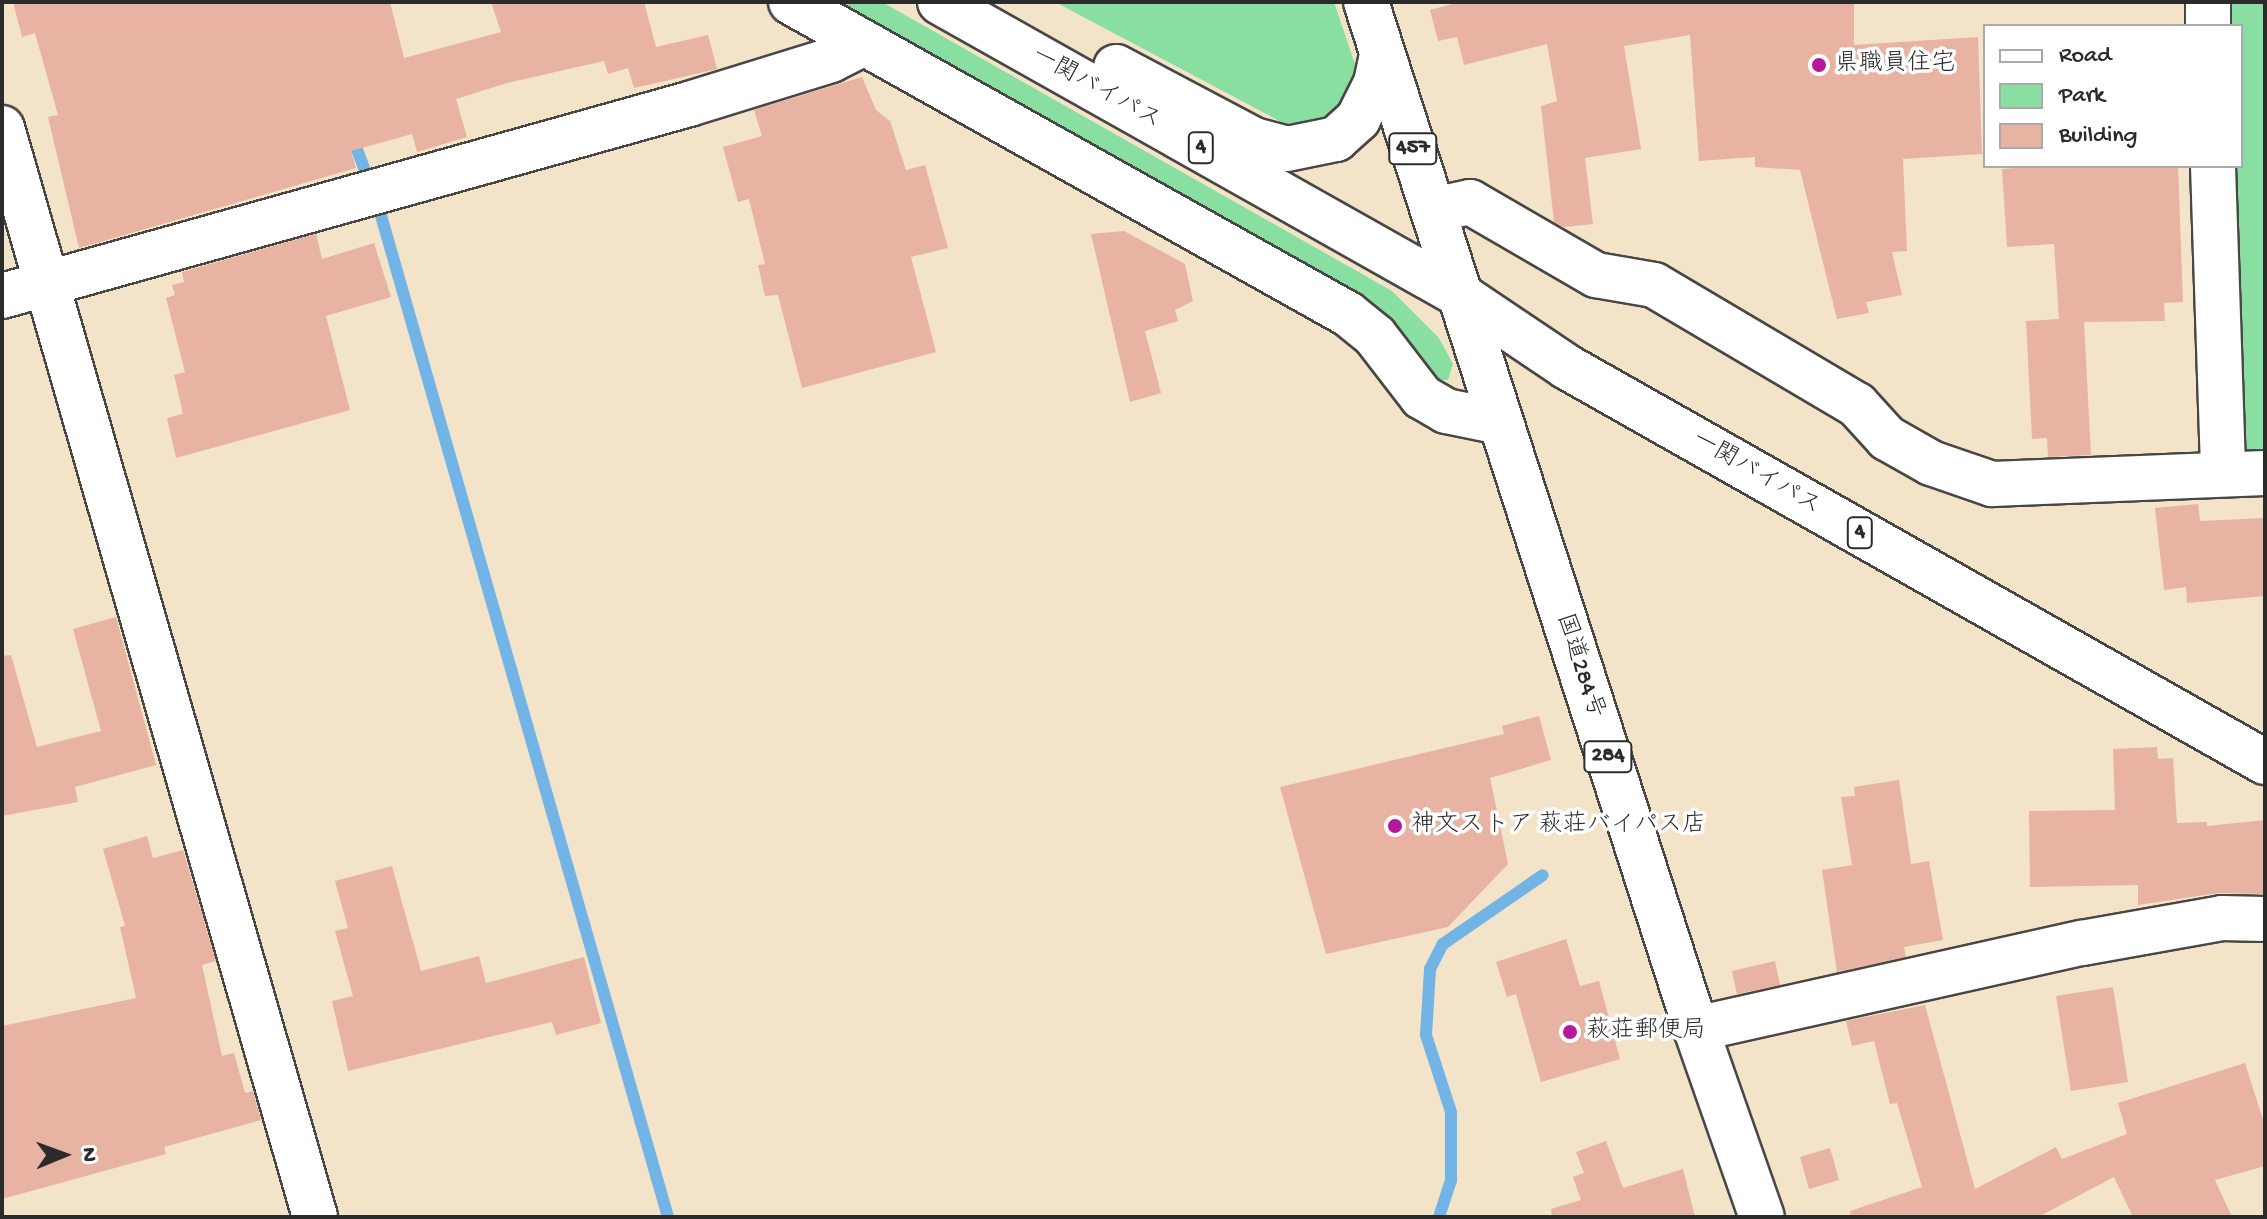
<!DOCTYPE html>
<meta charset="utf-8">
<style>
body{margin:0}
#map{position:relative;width:2267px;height:1219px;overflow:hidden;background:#f3e3c9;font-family:"Gochi Hand","Klee One",sans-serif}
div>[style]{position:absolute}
.green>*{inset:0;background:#89dfa2}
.stream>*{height:12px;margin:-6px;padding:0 6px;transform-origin:6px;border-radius:6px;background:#73b4e7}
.building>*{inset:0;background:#e8b3a2}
.roads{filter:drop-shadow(2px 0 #494743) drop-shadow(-2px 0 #494743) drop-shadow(0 2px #494743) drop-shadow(0 -2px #494743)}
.street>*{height:44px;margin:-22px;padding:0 22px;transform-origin:22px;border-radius:22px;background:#fff}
.highway>*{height:44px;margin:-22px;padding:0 22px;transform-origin:22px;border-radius:22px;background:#fff}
.dots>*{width:22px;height:22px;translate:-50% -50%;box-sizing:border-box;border:4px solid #fff;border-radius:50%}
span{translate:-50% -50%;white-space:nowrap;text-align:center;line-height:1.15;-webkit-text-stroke:7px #fff;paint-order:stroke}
.shield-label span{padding:2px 6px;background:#fff;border:2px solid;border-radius:6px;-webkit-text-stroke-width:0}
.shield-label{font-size:22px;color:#2b2b2b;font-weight:700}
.poi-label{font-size:24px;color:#2b2b2b}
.left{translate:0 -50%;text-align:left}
.street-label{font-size:24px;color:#2b2b2b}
.frame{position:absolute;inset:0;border:4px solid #2b2b2b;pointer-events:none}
.legend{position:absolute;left:1983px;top:24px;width:260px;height:144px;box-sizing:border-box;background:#fff;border:2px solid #aaa;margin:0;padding:10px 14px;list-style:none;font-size:24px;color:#2b2b2b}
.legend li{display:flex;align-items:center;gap:16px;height:40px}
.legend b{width:40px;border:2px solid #aaa}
.north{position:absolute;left:24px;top:1115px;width:80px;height:80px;-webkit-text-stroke:6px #fff;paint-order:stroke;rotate:89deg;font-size:22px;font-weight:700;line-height:32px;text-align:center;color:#2b2b2b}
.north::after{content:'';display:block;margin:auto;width:28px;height:36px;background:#2b2b2b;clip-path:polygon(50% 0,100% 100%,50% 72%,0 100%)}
</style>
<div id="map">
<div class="green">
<div style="clip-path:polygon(829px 2px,882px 2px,1392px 291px,1439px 338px,1453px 364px,1448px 380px,1432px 380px)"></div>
<div style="clip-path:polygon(1055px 2px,1334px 2px,1357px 70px,1346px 109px,1304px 125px,1285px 124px)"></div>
<div style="clip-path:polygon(2221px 2px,2265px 2px,2265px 459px,2235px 460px,2226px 166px,2241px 166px,2241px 26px,2222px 26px)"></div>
</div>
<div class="stream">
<div style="left:352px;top:136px;width:74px;rotate:69.4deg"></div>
<div style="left:378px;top:205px;width:1053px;rotate:74.01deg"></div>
<div style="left:1439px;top:1217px;width:38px;rotate:-72deg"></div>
<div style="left:1451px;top:1181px;width:69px;rotate:-90deg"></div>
<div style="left:1451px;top:1112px;width:81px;rotate:-108deg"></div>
<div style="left:1426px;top:1035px;width:66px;rotate:-86.5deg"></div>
<div style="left:1430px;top:969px;width:28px;rotate:-63deg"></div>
<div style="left:1443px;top:944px;width:121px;rotate:-34.6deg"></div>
</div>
<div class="building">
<div style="clip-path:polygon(13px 2px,390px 2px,404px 58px,501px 32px,491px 2px,644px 2px,656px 47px,708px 35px,717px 69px,634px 88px,628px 68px,608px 74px,604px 61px,507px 83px,456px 99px,467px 137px,417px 152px,412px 134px,351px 151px,356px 168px,79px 248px,48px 117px,58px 115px,35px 33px,22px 37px)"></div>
<div style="clip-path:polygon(1460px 2px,1854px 2px,1854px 45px,1978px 37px,1982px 154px,1903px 159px,1907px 251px,1892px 252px,1902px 295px,1866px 302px,1869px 313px,1837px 319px,1800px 170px,1755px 167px,1755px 157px,1699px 161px,1690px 35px,1624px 46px,1641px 149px,1585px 158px,1593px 224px,1564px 227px,1554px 222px,1541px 106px,1557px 101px,1547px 44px,1464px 65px,1457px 37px,1438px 41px,1430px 10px)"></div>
<div style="clip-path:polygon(862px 77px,876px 110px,890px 121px,906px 170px,925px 165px,948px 248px,911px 257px,936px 352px,802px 388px,778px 295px,765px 296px,758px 265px,765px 264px,749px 199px,738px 202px,723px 147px,762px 136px,754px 110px)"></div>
<div style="clip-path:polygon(2048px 166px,2178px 166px,2183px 302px,2164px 303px,2165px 321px,2084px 322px,2091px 455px,2048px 457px,2047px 438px,2032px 439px,2026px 321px,2059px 319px,2054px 244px,2007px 247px,2002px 169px)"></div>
<div style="clip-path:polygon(1124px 231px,1185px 264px,1193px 301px,1175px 310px,1178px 321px,1145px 331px,1161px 393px,1130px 402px,1091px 234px)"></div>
<div style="clip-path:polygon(316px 234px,322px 259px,374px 243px,391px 297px,326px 316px,350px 410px,176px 458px,167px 418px,183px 414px,174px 375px,185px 372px,166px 298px,175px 295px,172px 285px,184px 282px,182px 272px)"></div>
<div style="clip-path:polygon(2198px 504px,2200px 521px,2265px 518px,2265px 596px,2187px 603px,2186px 587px,2164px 590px,2155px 508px)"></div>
<div style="clip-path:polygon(116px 617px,156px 765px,75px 787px,78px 802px,2px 816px,2px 656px,11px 655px,37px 747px,101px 731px,73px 629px)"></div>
<div style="clip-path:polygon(1539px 716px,1551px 760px,1490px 778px,1508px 864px,1448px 927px,1326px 954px,1280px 787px,1504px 734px,1502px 726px)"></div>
<div style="clip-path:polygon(2157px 747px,2158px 759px,2173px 758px,2177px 823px,2207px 822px,2207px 826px,2265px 820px,2265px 894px,2218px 893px,2138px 905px,2138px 885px,2030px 887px,2029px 811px,2115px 810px,2113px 749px)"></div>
<div style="clip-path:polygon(1899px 780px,1911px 864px,1929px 861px,1943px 940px,1904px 947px,1906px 957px,1837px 972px,1822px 870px,1852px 865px,1841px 797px,1855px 796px,1854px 787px)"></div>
<div style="clip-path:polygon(147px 836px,153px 858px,183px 850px,216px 961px,202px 965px,222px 1056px,234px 1053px,245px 1093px,253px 1091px,261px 1120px,164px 1147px,166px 1154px,2px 1199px,2px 1026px,136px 998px,120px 927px,125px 926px,103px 849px)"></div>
<div style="clip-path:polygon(392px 866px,421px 971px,479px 956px,486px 983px,584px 957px,601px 1023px,556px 1035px,552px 1022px,348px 1071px,332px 1001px,353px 996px,335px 931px,348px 928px,335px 881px)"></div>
<div style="clip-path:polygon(1566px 939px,1580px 986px,1599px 981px,1620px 1059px,1541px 1082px,1516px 994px,1507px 997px,1496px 962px)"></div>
<div style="clip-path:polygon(1775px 961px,1780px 985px,1737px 994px,1732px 971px)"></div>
<div style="clip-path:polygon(2113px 987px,2128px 1082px,2071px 1091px,2056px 996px)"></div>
<div style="clip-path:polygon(1925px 1005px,1975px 1189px,2056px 1147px,2062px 1159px,2127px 1134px,2118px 1103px,2245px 1063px,2265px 1126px,2265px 1166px,2215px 1180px,2232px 1217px,2133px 1217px,2114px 1177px,2038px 1217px,1851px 1217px,1850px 1211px,1922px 1187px,1897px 1103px,1890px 1104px,1874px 1041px,1852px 1046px,1846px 1021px)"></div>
<div style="clip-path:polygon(1606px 1141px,1623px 1188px,1683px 1169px,1695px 1217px,1552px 1217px,1551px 1209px,1581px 1200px,1573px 1177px,1584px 1173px,1576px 1152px)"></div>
<div style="clip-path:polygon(1830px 1148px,1839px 1180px,1809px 1189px,1800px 1157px)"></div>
</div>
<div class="roads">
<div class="street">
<div style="left:791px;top:2px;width:638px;rotate:29.26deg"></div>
<div style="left:1348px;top:314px;width:35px;rotate:39deg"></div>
<div style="left:1375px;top:336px;width:77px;rotate:52.4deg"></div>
<div style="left:1422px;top:397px;width:28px;rotate:30deg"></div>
<div style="left:1446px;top:411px;width:55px;rotate:11.5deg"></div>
<div style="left:2208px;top:2px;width:24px;rotate:90deg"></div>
<div style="left:2px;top:128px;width:1133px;rotate:73.96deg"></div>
<div style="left:2213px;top:166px;width:308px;rotate:88.1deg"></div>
<div style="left:1433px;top:210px;width:38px;rotate:-12deg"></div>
<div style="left:1470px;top:202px;width:146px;rotate:30.1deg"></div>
<div style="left:1596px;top:275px;width:59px;rotate:9.8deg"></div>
<div style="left:1654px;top:285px;width:236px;rotate:30.6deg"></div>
<div style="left:1857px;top:405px;width:45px;rotate:47.7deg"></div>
<div style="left:1887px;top:438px;width:51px;rotate:29.6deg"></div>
<div style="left:1931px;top:463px;width:65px;rotate:19deg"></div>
<div style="left:1992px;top:484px;width:273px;rotate:-2.3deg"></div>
<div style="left:2px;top:296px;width:713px;rotate:-15.61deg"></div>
<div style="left:689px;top:104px;width:149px;rotate:-17.2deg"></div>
<div style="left:831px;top:60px;width:37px;rotate:-27deg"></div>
<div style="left:1696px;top:1029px;width:395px;rotate:-12.6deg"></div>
<div style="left:2082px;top:943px;width:142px;rotate:-10.1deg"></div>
<div style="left:2222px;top:918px;width:43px;rotate:1.3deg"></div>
</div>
<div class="highway">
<div style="left:940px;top:2px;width:597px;rotate:29.4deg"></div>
<div style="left:1460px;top:295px;width:129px;rotate:33.9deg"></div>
<div style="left:1567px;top:367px;width:802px;rotate:29.51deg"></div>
<div style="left:1366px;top:2px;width:1079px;rotate:72.19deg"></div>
<div style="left:1696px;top:1029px;width:199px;rotate:70.7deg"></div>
<div style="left:1116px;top:67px;width:156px;rotate:27.9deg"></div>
<div style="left:1254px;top:140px;width:34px;rotate:15deg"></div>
<div style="left:1287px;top:149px;width:50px;rotate:-11.5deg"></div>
<div style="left:1336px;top:139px;width:30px;rotate:-42deg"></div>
<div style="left:1358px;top:119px;width:40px;rotate:-63.4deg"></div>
<div style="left:1376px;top:83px;width:30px;rotate:-78deg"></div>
</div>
</div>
<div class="dots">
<div style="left:1819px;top:65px;background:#b5179e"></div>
<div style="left:1395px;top:826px;background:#b5179e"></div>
<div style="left:1570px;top:1032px;background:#b5179e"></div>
</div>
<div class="shield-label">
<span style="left:1201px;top:148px">4</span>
<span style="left:1413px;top:149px">457</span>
<span style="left:1860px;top:533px">4</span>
<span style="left:1608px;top:757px">284</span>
</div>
<div class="poi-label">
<span class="left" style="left:1835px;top:65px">県職員住宅</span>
<span class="left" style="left:1411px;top:826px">神文ストア 萩荘バイパス店</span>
<span class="left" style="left:1586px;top:1032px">萩荘郵便局</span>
</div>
<div class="street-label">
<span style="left:1096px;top:89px;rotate:29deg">一関バイパス</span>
<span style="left:1756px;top:474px;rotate:30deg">一関バイパス</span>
<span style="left:1579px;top:666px;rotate:72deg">国道284号</span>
</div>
<div class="frame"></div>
<ul class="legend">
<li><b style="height:10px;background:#fff"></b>Road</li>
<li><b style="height:22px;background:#89dfa2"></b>Park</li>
<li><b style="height:22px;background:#e8b3a2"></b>Building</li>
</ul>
<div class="north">N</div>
</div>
